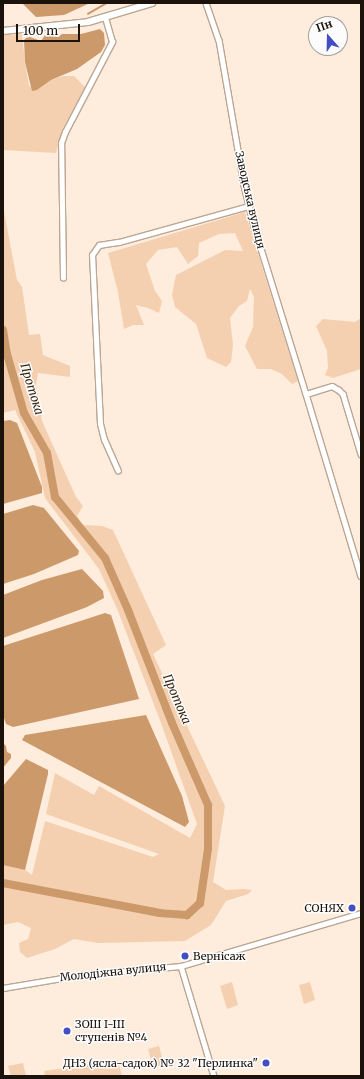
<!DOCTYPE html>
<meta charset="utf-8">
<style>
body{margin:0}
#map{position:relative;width:364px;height:1079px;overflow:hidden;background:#feecdc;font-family:Merriweather,serif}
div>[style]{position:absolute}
.green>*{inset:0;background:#f4d0b0}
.water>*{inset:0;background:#cc996a}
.stream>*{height:1.5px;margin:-0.75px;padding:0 0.75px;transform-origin:0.75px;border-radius:0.75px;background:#cc996a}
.river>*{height:8px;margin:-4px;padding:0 4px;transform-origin:4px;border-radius:4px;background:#cc996a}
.roads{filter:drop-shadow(1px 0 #bca693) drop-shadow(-1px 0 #bca693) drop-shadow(0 1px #bca693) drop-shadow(0 -1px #bca693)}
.street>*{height:4.5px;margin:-2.25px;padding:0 2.25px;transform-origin:2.25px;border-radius:2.25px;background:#fff}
.secondary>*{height:6px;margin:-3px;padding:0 3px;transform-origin:3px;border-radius:3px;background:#fff}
.dots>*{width:11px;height:11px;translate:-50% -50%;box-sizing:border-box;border:2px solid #fcfcfc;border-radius:50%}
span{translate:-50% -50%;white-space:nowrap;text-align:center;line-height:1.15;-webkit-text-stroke:3px #fcfcfc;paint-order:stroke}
.street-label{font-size:11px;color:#1a120b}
.poi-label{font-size:11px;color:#1a120b}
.right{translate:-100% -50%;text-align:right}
.left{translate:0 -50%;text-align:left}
.water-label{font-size:12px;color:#3a250f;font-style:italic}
.frame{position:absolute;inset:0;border:4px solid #1a120b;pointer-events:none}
.north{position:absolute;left:308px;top:16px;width:40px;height:40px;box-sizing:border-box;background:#fcfcfc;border:1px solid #a29e9c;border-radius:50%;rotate:340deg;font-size:11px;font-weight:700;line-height:16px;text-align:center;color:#1a120b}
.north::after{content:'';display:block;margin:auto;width:14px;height:18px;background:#434ec3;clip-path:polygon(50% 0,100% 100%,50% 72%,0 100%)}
.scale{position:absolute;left:16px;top:24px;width:64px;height:18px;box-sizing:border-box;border:2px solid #1a120b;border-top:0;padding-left:5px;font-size:12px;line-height:14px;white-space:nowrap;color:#1a120b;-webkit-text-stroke:3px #fcfcfc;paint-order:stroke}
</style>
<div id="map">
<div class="green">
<div style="clip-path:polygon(22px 34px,25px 63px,29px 86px,37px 90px,51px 80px,63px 76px,74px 76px,86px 88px,63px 128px,56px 153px,3px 150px,3px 35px)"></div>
<div style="clip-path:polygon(3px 206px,17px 280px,22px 287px,29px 335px,40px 334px,43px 355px,70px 366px,70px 377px,38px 373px,36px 385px,42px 421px,76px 497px,83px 506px,77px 516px,83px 525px,102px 526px,113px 530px,166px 645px,153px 654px,225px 806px,213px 882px,226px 890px,244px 889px,252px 890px,248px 894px,226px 901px,211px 925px,185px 941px,98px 943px,74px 939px,55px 949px,27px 958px,20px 952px,19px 943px,28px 939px,31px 928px,18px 922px,3px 925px,3px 865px,25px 870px,32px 875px,45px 821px,153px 857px,159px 854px,46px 814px,55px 773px,94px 795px,99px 786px,190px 838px,197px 824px,161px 723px,118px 611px,99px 569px,45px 498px,35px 452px,15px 410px,3px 413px)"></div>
<div style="clip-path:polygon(245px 212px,298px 381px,292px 384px,282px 374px,271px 369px,257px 369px,245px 346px,253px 327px,254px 297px,250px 289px,247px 301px,239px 306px,230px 318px,233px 345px,231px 362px,226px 367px,207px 358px,196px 324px,175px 307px,172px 295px,176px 275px,225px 250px,243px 251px,235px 233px,219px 234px,199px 243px,198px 256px,188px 264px,177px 247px,158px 250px,146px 264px,155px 291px,162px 301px,159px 313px,148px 308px,136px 305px,144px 325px,133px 325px,124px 329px,118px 292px,108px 253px)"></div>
<div style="clip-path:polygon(361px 318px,361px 369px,333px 378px,325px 375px,328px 368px,327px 351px,316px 326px,323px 319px,355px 322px)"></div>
<div style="clip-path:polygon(232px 982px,238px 1005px,227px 1009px,220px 986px)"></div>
<div style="clip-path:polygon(310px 982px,315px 1000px,304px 1004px,299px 985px)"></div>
<div style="clip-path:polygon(159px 1046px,164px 1065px,153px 1067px,148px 1049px)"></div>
<div style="clip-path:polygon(118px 1060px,122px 1076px,45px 1076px,44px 1071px)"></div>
<div style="clip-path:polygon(23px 1063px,26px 1076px,11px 1076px,8px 1066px)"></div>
</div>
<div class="water">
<div style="clip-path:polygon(22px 3px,90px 3px,64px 15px,36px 17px)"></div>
<div style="clip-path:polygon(100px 29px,104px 33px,105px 45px,101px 52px,77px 69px,51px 80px,37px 90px,32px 91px,25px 62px,24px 40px,26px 38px,30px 37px,41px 41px,45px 35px,58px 37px,62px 34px,81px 34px)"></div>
<div style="clip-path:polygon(10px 420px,17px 423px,42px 487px,42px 493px,3px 504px,3px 421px)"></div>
<div style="clip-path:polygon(33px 505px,44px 508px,79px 551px,78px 555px,34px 574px,3px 584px,3px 514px)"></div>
<div style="clip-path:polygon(82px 569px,103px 591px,104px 598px,87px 607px,3px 638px,3px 595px,42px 580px)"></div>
<div style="clip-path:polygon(105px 613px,111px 615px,139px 699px,13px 727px,6px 724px,3px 715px,3px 646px)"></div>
<div style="clip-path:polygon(146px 715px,182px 796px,189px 822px,185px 827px,22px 740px,25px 735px)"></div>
<div style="clip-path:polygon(3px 743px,6px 746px,7px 752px,11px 754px,11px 758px,3px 768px)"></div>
<div style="clip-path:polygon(26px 759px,48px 770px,48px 774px,25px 870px,3px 865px,3px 786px)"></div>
</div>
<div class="stream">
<div style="left:88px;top:14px;width:22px;rotate:-30deg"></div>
</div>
<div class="river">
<div style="left:3px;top:330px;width:24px;rotate:81deg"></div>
<div style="left:7px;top:354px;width:61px;rotate:73.9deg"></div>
<div style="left:24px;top:413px;width:46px;rotate:60.1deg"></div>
<div style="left:47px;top:453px;width:45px;rotate:79.7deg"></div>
<div style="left:55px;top:497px;width:79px;rotate:50.7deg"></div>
<div style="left:105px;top:558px;width:57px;rotate:66.1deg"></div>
<div style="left:128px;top:610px;width:121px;rotate:68.7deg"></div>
<div style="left:172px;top:723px;width:90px;rotate:66.3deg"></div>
<div style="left:208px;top:805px;width:44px;rotate:90deg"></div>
<div style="left:208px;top:849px;width:55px;rotate:98.4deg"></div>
<div style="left:200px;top:903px;width:18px;rotate:137deg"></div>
<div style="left:187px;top:915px;width:27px;rotate:-176deg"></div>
<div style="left:160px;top:913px;width:160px;rotate:-169.2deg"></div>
</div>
<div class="roads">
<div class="street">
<div style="left:206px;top:3px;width:39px;rotate:71deg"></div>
<div style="left:219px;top:40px;width:147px;rotate:80.2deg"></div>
<div style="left:244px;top:185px;width:42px;rotate:76.3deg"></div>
<div style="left:254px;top:226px;width:176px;rotate:72.8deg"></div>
<div style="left:306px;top:394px;width:27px;rotate:-17deg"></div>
<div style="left:332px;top:386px;width:8px;rotate:30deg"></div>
<div style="left:339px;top:390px;width:6px;rotate:45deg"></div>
<div style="left:343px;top:394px;width:63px;rotate:73.3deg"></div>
<div style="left:63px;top:278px;width:135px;rotate:-90.8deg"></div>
<div style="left:61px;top:143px;width:12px;rotate:-70deg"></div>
<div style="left:65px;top:132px;width:102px;rotate:-62.4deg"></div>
<div style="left:112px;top:42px;width:26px;rotate:-106deg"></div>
<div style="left:306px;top:394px;width:190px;rotate:73.2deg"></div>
<div style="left:118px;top:471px;width:34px;rotate:-114deg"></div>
<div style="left:104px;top:440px;width:16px;rotate:-104deg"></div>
<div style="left:100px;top:424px;width:169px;rotate:-92.7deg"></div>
<div style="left:92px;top:255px;width:12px;rotate:-55deg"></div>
<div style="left:99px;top:245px;width:20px;rotate:-9deg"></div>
<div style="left:119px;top:242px;width:135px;rotate:-15.5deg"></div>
<div style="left:181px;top:966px;width:115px;rotate:73.3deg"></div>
<div style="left:3px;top:988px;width:78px;rotate:-9.6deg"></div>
<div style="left:80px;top:975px;width:101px;rotate:-5.1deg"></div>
<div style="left:181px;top:966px;width:188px;rotate:-16.4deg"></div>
</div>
<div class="secondary">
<div style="left:3px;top:31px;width:85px;rotate:-6deg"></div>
<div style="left:88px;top:22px;width:67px;rotate:-16.5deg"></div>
</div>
</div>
<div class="dots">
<div style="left:352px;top:908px;background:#434ec3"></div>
<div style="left:185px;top:956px;background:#434ec3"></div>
<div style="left:67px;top:1031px;background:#434ec3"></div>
<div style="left:266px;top:1063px;background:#434ec3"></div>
</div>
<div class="street-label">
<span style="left:250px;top:200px;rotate:77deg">Заводська вулиця</span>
<span style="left:113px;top:972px;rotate:-6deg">Молодіжна вулиця</span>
</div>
<div class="poi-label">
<span class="right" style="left:344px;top:908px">СОНЯХ</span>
<span class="left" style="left:193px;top:956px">Вернісаж</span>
<span class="left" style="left:75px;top:1031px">ЗОШ І-ІІІ<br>ступенів №4</span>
<span class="right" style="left:258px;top:1063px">ДНЗ (ясла-садок) № 32 "Перлинка"</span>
</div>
<div class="water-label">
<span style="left:32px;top:389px;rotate:73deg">Протока</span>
<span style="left:177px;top:699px;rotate:67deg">Протока</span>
</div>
<div class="frame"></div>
<div class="north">Пн</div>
<div class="scale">100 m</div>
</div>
